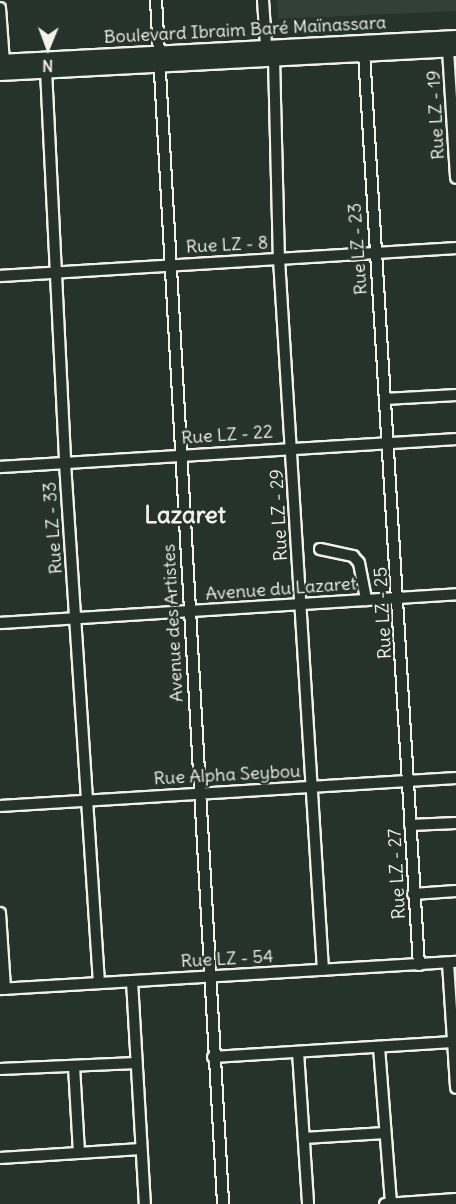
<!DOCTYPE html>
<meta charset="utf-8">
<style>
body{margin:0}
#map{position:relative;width:456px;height:1204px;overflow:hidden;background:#26332d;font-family:Delius,sans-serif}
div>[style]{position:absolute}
.built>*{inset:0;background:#333f39}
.roads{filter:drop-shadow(2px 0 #f4f1e8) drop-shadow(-2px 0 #f4f1e8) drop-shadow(0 2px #f4f1e8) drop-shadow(0 -2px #f4f1e8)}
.minor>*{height:10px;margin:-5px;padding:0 5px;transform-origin:5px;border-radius:5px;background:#26332d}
.major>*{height:14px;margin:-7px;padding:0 7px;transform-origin:7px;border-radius:7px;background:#26332d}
span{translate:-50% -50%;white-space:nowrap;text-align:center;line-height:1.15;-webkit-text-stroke:5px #26332d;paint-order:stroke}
.street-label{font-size:18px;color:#f4f1e8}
.district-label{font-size:24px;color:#f4f1e8;font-weight:700}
.north{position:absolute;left:18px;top:18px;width:60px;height:60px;-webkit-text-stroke:4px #26332d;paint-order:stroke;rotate:181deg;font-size:16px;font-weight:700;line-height:24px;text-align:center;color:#f4f1e8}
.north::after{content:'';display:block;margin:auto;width:21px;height:27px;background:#f4f1e8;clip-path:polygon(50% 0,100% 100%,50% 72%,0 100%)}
</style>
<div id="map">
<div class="built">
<div style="clip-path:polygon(277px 0,456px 0,456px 11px,278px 19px)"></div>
</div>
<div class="roads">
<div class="minor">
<div style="left:156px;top:0;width:1206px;rotate:86.81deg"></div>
<div style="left:263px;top:0;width:45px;rotate:86.2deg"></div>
<div style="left:0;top:8px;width:54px;rotate:85.8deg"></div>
<div style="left:448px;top:50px;width:128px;rotate:86.4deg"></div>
<div style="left:364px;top:53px;width:914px;rotate:86.55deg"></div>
<div style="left:274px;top:58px;width:201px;rotate:88.6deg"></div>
<div style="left:279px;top:259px;width:712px;rotate:86.46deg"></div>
<div style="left:46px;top:70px;width:393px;rotate:87.2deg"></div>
<div style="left:65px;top:463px;width:521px;rotate:86.26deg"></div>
<div style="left:0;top:276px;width:457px;rotate:-3.5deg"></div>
<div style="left:385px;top:399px;width:71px;rotate:-3.2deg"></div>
<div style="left:0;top:467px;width:457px;rotate:-3.5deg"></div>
<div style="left:320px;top:549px;width:34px;rotate:12deg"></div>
<div style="left:353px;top:556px;width:9px;rotate:49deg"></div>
<div style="left:359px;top:563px;width:38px;rotate:79deg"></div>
<div style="left:0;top:623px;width:457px;rotate:-3.6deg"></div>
<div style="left:0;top:806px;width:457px;rotate:-3.5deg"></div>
<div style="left:410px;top:825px;width:46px;rotate:-2.5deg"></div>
<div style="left:413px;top:894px;width:43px;rotate:-4deg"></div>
<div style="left:0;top:913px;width:76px;rotate:86.2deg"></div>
<div style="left:448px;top:963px;width:125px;rotate:86.3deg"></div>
<div style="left:132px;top:981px;width:223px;rotate:86.7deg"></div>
<div style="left:0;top:989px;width:457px;rotate:-3.4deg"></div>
<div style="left:379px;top:1047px;width:157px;rotate:85.6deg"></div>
<div style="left:298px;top:1052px;width:152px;rotate:86.2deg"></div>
<div style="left:213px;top:1057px;width:240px;rotate:-3.6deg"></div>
<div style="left:74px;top:1066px;width:87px;rotate:86.7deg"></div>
<div style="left:0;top:1069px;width:136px;rotate:-2.5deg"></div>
<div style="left:304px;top:1138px;width:81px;rotate:-3.5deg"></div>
<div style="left:0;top:1158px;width:141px;rotate:-3.7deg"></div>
<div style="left:385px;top:1204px;width:71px;rotate:-4deg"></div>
</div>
<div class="major">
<div style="left:0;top:62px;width:457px;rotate:-3deg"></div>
<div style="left:0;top:73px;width:457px;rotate:-3deg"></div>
</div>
</div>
<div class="street-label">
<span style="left:245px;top:30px;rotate:-3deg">Boulevard Ibraim Baré Maïnassara</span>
<span style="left:436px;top:115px;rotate:-93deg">Rue LZ - 19</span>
<span style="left:227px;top:245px;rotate:-3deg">Rue LZ - 8</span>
<span style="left:358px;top:249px;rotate:-94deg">Rue LZ - 23</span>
<span style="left:227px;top:435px;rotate:-4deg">Rue LZ - 22</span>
<span style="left:279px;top:515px;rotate:-93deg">Rue LZ - 29</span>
<span style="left:53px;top:528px;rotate:-94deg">Rue LZ - 33</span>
<span style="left:281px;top:589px;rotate:-4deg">Avenue du Lazaret</span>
<span style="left:383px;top:613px;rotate:-93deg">Rue LZ - 25</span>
<span style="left:173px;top:623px;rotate:-93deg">Avenue des Artistes</span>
<span style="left:227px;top:775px;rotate:-3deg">Rue Alpha Seybou</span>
<span style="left:397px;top:874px;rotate:-93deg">Rue LZ - 27</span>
<span style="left:227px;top:959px;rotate:-3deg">Rue LZ - 54</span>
</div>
<div class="district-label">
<span style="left:185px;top:515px">Lazaret</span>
</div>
<div class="north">N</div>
</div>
